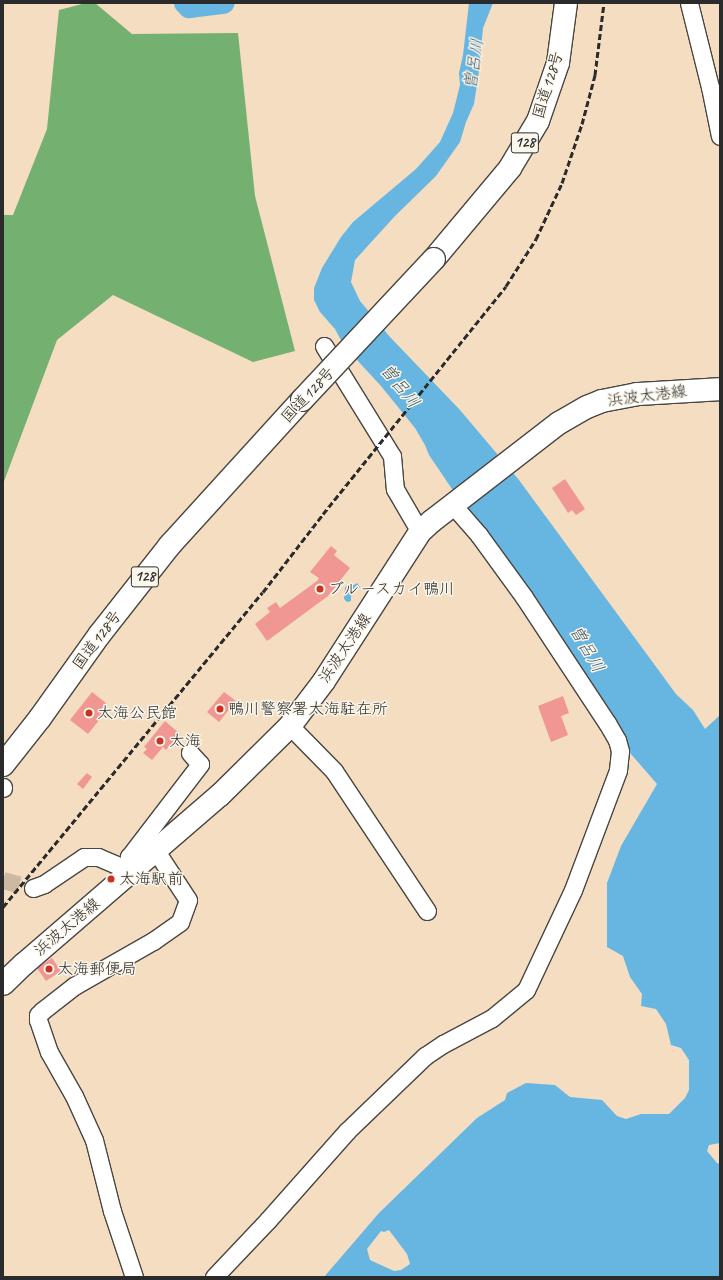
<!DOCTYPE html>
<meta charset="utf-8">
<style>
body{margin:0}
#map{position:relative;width:723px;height:1280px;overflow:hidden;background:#f4ddc0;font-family:Caveat,"Klee One",sans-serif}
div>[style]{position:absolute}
.forest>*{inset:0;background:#74b070}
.water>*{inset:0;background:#67b6e1}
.river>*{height:22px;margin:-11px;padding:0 11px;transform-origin:11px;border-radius:11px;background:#67b6e1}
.building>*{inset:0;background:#f09793}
.minor-tunnel>*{height:17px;margin-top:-8.5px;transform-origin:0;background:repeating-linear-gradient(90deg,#ccb9a2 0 17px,transparent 0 25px)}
.roads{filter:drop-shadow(1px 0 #494641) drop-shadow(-1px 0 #494641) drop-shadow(0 1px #494641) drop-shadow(0 -1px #494641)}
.minor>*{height:17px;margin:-8.5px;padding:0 8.5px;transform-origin:8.5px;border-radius:8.5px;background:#fff}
.major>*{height:22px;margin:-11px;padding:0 11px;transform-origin:11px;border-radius:11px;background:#fff}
.highway>*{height:22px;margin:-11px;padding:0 11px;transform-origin:11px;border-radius:11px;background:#fff}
.rail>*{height:3px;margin-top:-1.5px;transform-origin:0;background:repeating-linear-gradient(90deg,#2b2b2b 0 6px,transparent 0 9px)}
.bridges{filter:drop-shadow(1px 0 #494641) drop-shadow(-1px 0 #494641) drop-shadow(0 1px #494641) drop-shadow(0 -1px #494641)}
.highway-bridge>*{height:22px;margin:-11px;padding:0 11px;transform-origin:11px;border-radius:11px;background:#fff}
.dots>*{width:11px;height:11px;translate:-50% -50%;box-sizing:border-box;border:2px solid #fbf7ec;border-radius:50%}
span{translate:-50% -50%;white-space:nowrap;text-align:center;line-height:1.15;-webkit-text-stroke:3px #fbf7ec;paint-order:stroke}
.shield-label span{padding:1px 3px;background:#fbf7ec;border:1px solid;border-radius:3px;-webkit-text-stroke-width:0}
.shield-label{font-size:15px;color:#2b2b2b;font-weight:700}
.street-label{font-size:16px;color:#2b2b2b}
.poi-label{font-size:16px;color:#2b2b2b}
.left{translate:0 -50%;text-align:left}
.water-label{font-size:17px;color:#405c6b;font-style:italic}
.frame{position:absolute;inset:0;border:4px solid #2b2b2b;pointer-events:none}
</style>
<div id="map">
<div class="forest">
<div style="clip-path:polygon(86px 3px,95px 3px,132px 34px,238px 33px,255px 196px,295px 351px,253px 362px,113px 295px,57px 340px,3px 484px,3px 215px,13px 215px,47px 129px,59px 10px)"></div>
</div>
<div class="water">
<div style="clip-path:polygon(evenodd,469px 3px,493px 3px,483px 28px,479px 71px,474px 104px,466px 122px,460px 142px,436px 176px,395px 216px,355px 260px,351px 282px,360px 301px,390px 337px,460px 410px,519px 480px,676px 694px,693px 710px,705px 729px,720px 715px,720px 1143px,709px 1145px,707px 1151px,717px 1163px,720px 1164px,720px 1277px,324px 1277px,379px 1213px,477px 1118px,505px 1100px,507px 1093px,526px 1083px,555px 1085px,570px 1097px,602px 1100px,617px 1116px,626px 1119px,641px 1114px,669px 1114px,685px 1098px,689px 1090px,689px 1060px,681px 1048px,671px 1045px,666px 1024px,656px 1009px,641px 1006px,642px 994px,630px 977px,623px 956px,607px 947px,607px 883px,621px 846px,657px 784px,624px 746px,560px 638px,512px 565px,452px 489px,429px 455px,425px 445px,415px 428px,381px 386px,357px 360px,342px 342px,335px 329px,320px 312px,314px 300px,314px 288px,322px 268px,341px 237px,353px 222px,416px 169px,440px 142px,453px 113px,460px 85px,459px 73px,463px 55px,469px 3px,389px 1230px,407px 1254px,410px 1264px,401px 1270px,394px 1271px,370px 1260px,367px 1249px,381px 1231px,384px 1232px,389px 1230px)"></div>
<div style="clip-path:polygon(357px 583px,360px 587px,351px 596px,351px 601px,347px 602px,344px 599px,345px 588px,347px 585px,354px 585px)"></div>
</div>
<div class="river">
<div style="left:185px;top:3px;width:6px;rotate:45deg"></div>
<div style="left:189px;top:7px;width:35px;rotate:-7deg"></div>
</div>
<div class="building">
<div style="clip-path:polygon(565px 479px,585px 509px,576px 515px,572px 510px,568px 513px,552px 488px)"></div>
<div style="clip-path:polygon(331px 546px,337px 551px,334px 555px,350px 568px,328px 596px,267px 641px,255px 624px,270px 612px,267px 608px,276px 602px,280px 608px,317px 581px,319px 578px,310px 572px)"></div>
<div style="clip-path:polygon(92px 692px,106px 703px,100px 711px,104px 714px,88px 734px,70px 720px)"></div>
<div style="clip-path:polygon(224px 692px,236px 701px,219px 722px,207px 712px)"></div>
<div style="clip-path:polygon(563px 696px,569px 713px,561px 716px,568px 735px,551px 742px,538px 706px)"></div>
<div style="clip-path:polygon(165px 721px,180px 734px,166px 750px,163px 747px,152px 760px,143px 753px,147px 749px,144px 747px)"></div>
<div style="clip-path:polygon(87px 773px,92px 777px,83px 789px,77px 784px)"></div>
<div style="clip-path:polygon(52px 958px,61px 971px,46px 981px,37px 968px)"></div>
</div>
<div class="minor-tunnel">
<div style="left:3px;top:880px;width:31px;rotate:15deg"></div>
</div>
<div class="roads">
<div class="minor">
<div style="left:689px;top:3px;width:87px;rotate:76deg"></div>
<div style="left:710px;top:87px;width:50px;rotate:78.5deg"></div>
<div style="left:324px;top:346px;width:129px;rotate:58.3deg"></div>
<div style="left:392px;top:456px;width:33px;rotate:85deg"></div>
<div style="left:395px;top:489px;width:50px;rotate:59.8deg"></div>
<div style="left:290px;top:726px;width:63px;rotate:45.6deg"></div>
<div style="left:334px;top:771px;width:168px;rotate:56.4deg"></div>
<div style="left:3px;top:787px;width:1px;rotate:90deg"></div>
<div style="left:133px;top:872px;width:16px;rotate:-105deg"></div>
<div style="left:129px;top:857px;width:117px;rotate:-52.6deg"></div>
<div style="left:200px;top:764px;width:15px;rotate:-132deg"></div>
<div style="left:33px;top:888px;width:12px;rotate:-20deg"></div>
<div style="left:44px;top:884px;width:48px;rotate:-34deg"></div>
<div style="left:84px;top:857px;width:14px"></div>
<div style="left:98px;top:857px;width:38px;rotate:23deg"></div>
<div style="left:134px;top:1277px;width:70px;rotate:-108.4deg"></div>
<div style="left:112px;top:1211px;width:73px;rotate:-104.2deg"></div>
<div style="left:94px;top:1140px;width:48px;rotate:-114.4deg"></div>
<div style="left:74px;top:1096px;width:51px;rotate:-119.6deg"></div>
<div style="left:49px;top:1052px;width:34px;rotate:-109deg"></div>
<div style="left:38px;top:1020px;width:5px;rotate:-90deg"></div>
<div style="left:38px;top:1015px;width:6px;rotate:-45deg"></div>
<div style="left:42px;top:1011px;width:41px;rotate:-38deg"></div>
<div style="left:74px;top:986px;width:91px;rotate:-29.7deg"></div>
<div style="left:153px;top:941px;width:33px;rotate:-35deg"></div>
<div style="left:180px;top:922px;width:23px;rotate:-70deg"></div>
<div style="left:188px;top:900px;width:59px;rotate:-123.1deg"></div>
<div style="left:214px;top:1277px;width:79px;rotate:-46.5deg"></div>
<div style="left:268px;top:1220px;width:119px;rotate:-48.4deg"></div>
<div style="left:347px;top:1131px;width:108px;rotate:-43.9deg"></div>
<div style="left:425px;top:1056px;width:22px;rotate:-34deg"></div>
<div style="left:443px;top:1044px;width:55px;rotate:-28deg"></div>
<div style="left:492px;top:1018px;width:44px;rotate:-39.5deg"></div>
<div style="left:526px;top:990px;width:110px;rotate:-64.8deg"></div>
<div style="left:573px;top:890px;width:128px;rotate:-69.4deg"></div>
<div style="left:618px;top:770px;width:19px;rotate:-84deg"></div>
<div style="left:620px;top:751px;width:11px;rotate:-105deg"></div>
<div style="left:617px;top:740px;width:20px;rotate:-120deg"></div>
<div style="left:607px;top:723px;width:151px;rotate:-123.4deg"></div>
<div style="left:524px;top:597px;width:77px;rotate:-126deg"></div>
<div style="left:479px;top:535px;width:40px;rotate:-131deg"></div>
</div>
<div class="major">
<div style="left:3px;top:984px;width:29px;rotate:-44deg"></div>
<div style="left:24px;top:964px;width:259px;rotate:-40.8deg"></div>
<div style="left:220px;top:795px;width:98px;rotate:-44.6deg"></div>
<div style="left:290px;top:726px;width:56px;rotate:-52.9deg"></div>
<div style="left:324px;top:681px;width:177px;rotate:-57.2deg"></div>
<div style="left:420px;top:532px;width:16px;rotate:-43deg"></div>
<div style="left:432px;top:521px;width:160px;rotate:-37.7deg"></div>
<div style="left:559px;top:423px;width:32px;rotate:-30deg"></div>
<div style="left:587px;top:407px;width:16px;rotate:-22deg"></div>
<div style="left:602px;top:401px;width:36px;rotate:-11deg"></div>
<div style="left:637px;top:394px;width:83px;rotate:-3.4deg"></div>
</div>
<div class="highway">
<div style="left:434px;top:259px;width:119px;rotate:-50.1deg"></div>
<div style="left:510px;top:168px;width:55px;rotate:-59.2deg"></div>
<div style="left:538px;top:121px;width:61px;rotate:-71deg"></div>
<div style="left:558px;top:63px;width:61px;rotate:-82.4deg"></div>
<div style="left:3px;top:765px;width:60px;rotate:-51.8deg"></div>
<div style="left:40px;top:718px;width:103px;rotate:-54.5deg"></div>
<div style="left:100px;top:634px;width:113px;rotate:-51.8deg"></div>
<div style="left:170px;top:545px;width:196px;rotate:-47.7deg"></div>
</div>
</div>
<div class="rail">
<div style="left:3px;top:907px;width:408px;rotate:-50.5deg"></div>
<div style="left:263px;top:592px;width:98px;rotate:-52.4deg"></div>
<div style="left:323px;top:514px;width:292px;rotate:-51.2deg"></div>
<div style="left:506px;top:286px;width:56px;rotate:-57.4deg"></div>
<div style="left:536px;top:239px;width:62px;rotate:-65.1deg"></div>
<div style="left:562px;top:183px;width:62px;rotate:-71.3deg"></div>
<div style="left:582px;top:124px;width:51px;rotate:-75.1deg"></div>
<div style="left:595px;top:75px;width:73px;rotate:-82.9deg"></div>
</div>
<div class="bridges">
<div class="highway-bridge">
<div style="left:302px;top:400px;width:193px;rotate:-46.9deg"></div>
</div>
</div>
<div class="dots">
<div style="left:320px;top:589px;background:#c8321e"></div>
<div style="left:220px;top:709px;background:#c8321e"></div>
<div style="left:89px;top:713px;background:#c8321e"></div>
<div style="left:160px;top:741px;background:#c8321e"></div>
<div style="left:111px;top:879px;background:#c8321e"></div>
<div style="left:49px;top:969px;background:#c8321e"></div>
</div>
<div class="shield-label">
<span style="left:525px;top:143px">128</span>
<span style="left:145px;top:577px">128</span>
</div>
<div class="street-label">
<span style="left:548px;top:85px;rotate:-73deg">国道128号</span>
<span style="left:308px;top:395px;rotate:-47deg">国道128号</span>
<span style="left:647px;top:396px;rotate:-7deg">浜波太港線</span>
<span style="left:97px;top:640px;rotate:-53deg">国道128号</span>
<span style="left:345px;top:648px;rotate:-56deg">浜波太港線</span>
<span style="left:67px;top:927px;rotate:-40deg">浜波太港線</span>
</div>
<div class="poi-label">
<span class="left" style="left:328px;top:589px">ブルースカイ鴨川</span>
<span class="left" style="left:228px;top:709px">鴨川警察署太海駐在所</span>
<span class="left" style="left:97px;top:713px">太海公民館</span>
<span class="left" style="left:169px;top:741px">太海</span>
<span class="left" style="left:119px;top:879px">太海駅前</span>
<span class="left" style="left:57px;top:969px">太海郵便局</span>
</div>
<div class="water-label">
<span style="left:474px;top:64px;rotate:-81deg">曽呂川</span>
<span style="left:400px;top:386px;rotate:51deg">曽呂川</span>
<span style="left:587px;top:649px;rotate:60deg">曽呂川</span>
</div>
<div class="frame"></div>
</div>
